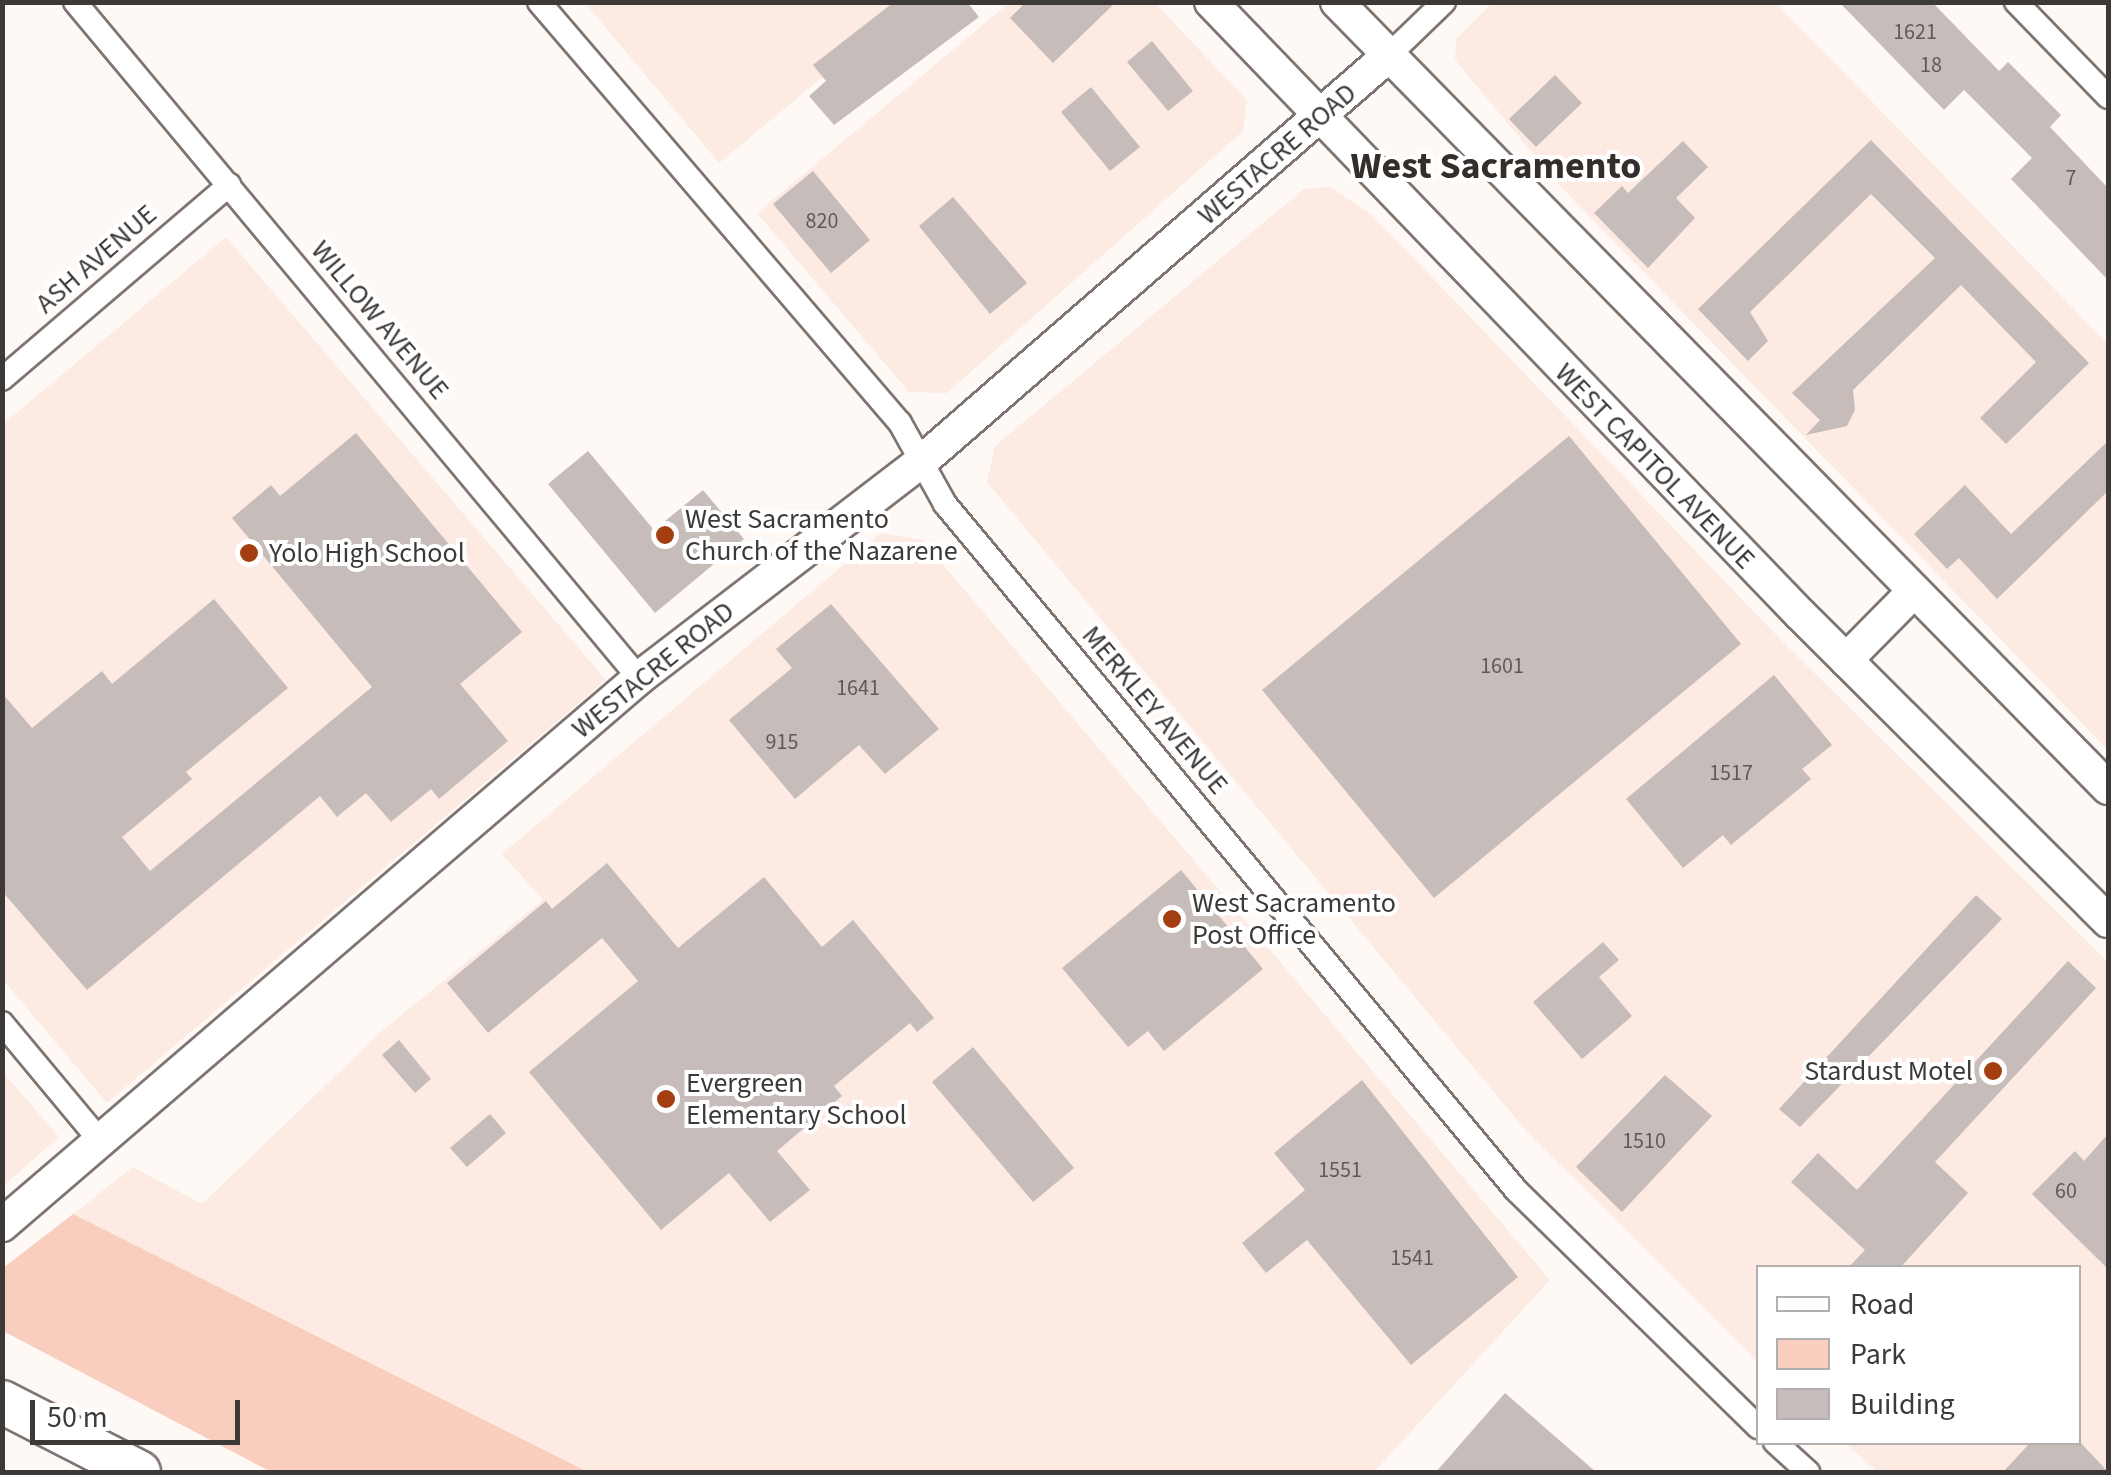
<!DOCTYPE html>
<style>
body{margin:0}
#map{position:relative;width:2111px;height:1475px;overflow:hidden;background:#fff9f6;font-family:"Source Sans 3",sans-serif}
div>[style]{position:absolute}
.built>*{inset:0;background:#fceae3}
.green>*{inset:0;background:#f9cebe}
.building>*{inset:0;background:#c6bcb9}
.roads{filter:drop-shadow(2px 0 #7e7572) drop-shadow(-2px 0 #7e7572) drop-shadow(0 2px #7e7572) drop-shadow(0 -2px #7e7572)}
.street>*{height:22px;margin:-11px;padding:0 11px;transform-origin:11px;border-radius:11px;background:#fff}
.secondary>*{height:32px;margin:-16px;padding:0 16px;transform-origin:16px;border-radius:16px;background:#fff}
.highway>*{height:42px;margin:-21px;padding:0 21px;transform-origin:21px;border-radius:21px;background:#fff}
.dots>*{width:28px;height:28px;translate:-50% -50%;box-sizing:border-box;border:5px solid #fff;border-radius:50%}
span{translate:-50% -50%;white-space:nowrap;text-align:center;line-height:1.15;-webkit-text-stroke:8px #fff;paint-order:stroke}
.number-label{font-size:22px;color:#5f5a58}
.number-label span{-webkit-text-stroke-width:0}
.street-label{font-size:28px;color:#3d3937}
.poi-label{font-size:28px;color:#3d3937}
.left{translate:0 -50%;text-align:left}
.right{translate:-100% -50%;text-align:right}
.district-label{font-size:38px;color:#342d2a;font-weight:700}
.frame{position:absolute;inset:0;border:5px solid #3d3937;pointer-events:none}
.legend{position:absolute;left:1756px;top:1265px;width:325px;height:180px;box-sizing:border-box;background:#fff;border:2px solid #b1b0af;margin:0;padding:12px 18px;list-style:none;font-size:30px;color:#3d3937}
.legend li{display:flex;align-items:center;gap:20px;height:50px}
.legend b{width:50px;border:2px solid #b1b0af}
.scale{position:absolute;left:30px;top:1400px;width:210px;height:45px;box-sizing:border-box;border:5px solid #3d3937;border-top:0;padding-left:12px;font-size:30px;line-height:35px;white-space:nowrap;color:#3d3937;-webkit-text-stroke:8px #fff;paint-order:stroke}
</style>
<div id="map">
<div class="built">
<div style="clip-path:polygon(585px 3px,912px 3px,719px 163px)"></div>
<div style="clip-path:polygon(1009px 3px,1155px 3px,1247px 100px,1243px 131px,947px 393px,909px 392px,757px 213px)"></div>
<div style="clip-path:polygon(1492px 3px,1776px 3px,2108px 344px,2108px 750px,1560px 186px,1455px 60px,1456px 39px)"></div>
<div style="clip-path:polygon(1330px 187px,1371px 214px,1786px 645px,2108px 962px,2108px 1472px,1878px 1472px,1845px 1443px,2078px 1442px,2078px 1268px,1758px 1268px,1758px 1362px,1527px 1132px,987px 482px,995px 446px,1304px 189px)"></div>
<div style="clip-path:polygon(226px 237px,606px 680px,107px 1103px,3px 980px,2px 425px)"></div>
<div style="clip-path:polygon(881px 533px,922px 540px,1550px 1280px,1374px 1472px,588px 1472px,73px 1214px,133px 1167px,202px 1204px,383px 1030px,543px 900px,502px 854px)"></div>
<div style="clip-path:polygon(3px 1072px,59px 1137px,3px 1186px,2px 1186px)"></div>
</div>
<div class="green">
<div style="clip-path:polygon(73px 1214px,588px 1472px,271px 1472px,3px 1331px,3px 1268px)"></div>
</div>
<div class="building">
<div style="clip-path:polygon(894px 2px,967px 2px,979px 17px,834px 125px,809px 96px,826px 81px,813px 65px)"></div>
<div style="clip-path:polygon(1026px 2px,1116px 2px,1053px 63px,1010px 18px)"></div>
<div style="clip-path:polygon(1839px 2px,1932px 2px,1999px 71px,2008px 62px,2061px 115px,2050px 127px,2108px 188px,2108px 280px,2011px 179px,2032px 158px,1964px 90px,1944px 110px)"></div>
<div style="clip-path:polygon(1152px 41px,1193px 91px,1168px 111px,1127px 62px)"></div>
<div style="clip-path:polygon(1555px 75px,1582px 103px,1536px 147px,1509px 119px)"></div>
<div style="clip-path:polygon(1091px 87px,1140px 147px,1110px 171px,1061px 112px)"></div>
<div style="clip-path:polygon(1871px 140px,2089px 363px,2006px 444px,1980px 418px,2036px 362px,1961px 285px,1853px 390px,1855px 410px,1847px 426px,1806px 435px,1820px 420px,1792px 393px,1935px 258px,1871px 194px,1750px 312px,1768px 341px,1748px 361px,1698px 309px)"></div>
<div style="clip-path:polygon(1683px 141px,1708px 167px,1676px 198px,1695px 218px,1648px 268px,1594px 213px,1622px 186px,1628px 193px)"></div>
<div style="clip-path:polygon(813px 171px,870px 240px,831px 273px,773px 204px)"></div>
<div style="clip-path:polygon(953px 197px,1027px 283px,990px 314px,919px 226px)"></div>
<div style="clip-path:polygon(356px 433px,522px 632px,460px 684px,508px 741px,439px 799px,431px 789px,391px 822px,366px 793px,337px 817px,320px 796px,87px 990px,2px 891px,2px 693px,32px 728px,102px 671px,112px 684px,214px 599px,288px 688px,186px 772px,192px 779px,122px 837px,150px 871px,372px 687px,232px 518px,271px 485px,280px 496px)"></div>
<div style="clip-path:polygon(1569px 436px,1741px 644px,1434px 898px,1262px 690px)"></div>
<div style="clip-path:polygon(2108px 441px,2108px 491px,1997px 599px,1959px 558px,1947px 569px,1914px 534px,1965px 485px,2011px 534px)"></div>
<div style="clip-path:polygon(588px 451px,654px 530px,703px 490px,744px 539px,655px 613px,548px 484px)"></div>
<div style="clip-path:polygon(831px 604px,939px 729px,885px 774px,859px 745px,795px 799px,729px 720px,792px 668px,776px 649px)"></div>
<div style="clip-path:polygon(1774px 675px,1832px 745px,1802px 769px,1811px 779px,1731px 845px,1723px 835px,1683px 868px,1626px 799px)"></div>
<div style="clip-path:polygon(607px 863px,678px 948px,764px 877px,822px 947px,853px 920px,934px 1018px,917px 1032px,910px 1023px,834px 1086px,842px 1096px,777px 1151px,810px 1190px,770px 1222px,729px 1173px,661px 1230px,529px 1072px,638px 981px,602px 938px,488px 1033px,447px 983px,546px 901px,552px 909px)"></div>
<div style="clip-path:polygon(1181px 870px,1263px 969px,1164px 1051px,1148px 1031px,1128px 1047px,1062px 968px)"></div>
<div style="clip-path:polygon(1976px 895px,2002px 919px,1800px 1127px,1779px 1109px)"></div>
<div style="clip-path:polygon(1603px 942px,1619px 960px,1599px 977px,1632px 1016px,1582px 1059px,1533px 1002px)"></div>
<div style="clip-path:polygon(2068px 961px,2096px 988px,1935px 1162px,1968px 1193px,1900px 1268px,1848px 1268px,1865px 1250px,1791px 1182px,1818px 1153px,1857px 1190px)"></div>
<div style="clip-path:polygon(399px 1040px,431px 1079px,415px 1093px,382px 1055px)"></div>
<div style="clip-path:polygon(973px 1047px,1074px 1168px,1033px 1202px,932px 1082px)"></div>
<div style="clip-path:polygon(1665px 1075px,1712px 1116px,1622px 1212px,1576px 1167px)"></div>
<div style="clip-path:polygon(1362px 1080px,1518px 1277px,1411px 1365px,1307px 1240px,1266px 1273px,1242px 1243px,1305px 1190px,1274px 1153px)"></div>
<div style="clip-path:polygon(490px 1114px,506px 1133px,467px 1167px,450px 1148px)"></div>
<div style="clip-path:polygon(2108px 1134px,2108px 1269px,2032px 1194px,2075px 1151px,2084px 1161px)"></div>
<div style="clip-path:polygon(1505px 1393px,1596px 1472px,1436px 1472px)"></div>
<div style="clip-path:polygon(2031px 1442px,2080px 1442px,2108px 1472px,2003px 1472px)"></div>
</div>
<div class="roads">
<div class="street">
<div style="left:75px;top:2px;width:880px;rotate:50.16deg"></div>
<div style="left:539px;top:2px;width:555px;rotate:49.39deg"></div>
<div style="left:900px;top:423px;width:93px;rotate:60.9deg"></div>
<div style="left:945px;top:504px;width:893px;rotate:50.23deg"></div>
<div style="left:1516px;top:1190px;width:339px;rotate:44.4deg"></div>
<div style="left:2016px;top:2px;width:132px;rotate:45.9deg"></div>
<div style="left:1388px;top:56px;width:78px;rotate:-44deg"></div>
<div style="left:2px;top:379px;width:299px;rotate:-40.5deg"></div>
<div style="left:2px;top:1023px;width:156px;rotate:50.2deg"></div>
<div style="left:1775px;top:1442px;width:45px;rotate:42.3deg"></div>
</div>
<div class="secondary">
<div style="left:1211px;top:2px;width:849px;rotate:46.1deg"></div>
<div style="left:1800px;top:614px;width:435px;rotate:44.9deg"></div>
<div style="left:1337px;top:2px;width:1101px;rotate:45.55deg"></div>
<div style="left:1846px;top:660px;width:97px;rotate:-45.4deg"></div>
<div style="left:2px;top:1225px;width:840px;rotate:-40.65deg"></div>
<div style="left:639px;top:678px;width:355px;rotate:-37.5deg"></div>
<div style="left:921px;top:462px;width:619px;rotate:-41deg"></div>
</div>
<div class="highway">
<div style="left:2px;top:1402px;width:154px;rotate:27.1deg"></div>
</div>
</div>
<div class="dots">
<div style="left:665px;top:535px;background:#a33e11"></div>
<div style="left:249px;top:553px;background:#a33e11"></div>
<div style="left:1172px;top:919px;background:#a33e11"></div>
<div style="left:1993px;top:1071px;background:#a33e11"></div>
<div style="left:666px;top:1099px;background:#a33e11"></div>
</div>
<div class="number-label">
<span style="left:1915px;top:33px">1621</span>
<span style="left:1931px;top:66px">18</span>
<span style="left:2071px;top:179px">7</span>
<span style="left:822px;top:222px">820</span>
<span style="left:1502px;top:667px">1601</span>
<span style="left:858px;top:689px">1641</span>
<span style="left:782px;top:743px">915</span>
<span style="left:1731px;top:774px">1517</span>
<span style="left:1644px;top:1142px">1510</span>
<span style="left:1340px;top:1171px">1551</span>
<span style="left:2066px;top:1192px">60</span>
<span style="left:1412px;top:1259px">1541</span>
</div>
<div class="street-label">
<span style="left:1277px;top:154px;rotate:-41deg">WESTACRE ROAD</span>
<span style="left:96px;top:259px;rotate:-41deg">ASH AVENUE</span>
<span style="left:380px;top:320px;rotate:50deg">WILLOW AVENUE</span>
<span style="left:1655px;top:466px;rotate:46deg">WEST CAPITOL AVENUE</span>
<span style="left:653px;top:670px;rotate:-39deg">WESTACRE ROAD</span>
<span style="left:1155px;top:710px;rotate:50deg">MERKLEY AVENUE</span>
</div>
<div class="poi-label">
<span class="left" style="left:685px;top:535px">West Sacramento<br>Church of the Nazarene</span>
<span class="left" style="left:269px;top:553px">Yolo High School</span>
<span class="left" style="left:1192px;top:919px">West Sacramento<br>Post Office</span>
<span class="right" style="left:1973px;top:1071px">Stardust Motel</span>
<span class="left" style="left:686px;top:1099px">Evergreen<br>Elementary School</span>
</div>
<div class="district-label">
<span style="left:1496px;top:167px">West Sacramento</span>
</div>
<div class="frame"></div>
<ul class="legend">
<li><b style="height:12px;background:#fff"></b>Road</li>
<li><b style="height:28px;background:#f9cebe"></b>Park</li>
<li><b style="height:28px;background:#c6bcb9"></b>Building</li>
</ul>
<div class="scale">50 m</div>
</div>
